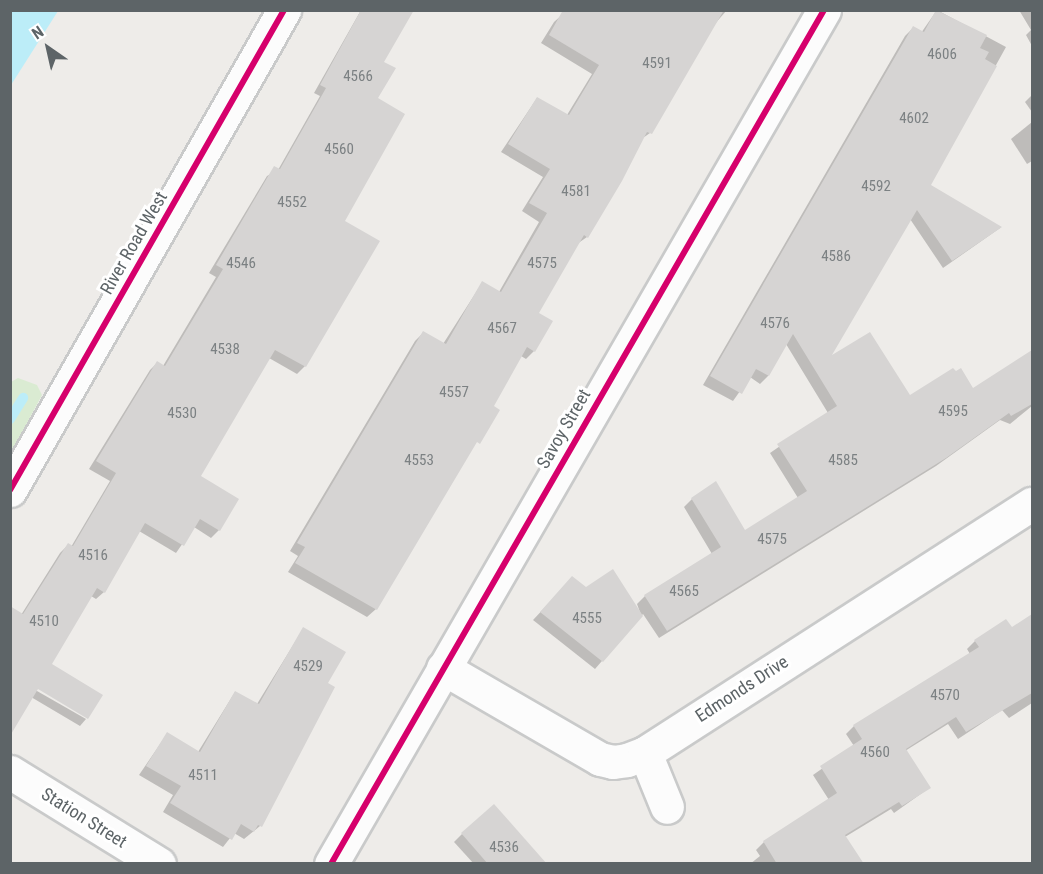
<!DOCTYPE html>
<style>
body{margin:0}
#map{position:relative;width:1043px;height:874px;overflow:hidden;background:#eeece9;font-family:"Roboto Condensed",sans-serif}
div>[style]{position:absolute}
.green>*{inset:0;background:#daebd2}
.water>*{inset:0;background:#bcedf8}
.shadow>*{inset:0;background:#0003}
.stream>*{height:10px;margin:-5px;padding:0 5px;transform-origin:5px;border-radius:5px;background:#bcedf8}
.building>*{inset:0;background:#d6d4d3}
.roads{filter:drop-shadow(2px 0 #c9caca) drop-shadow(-2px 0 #c9caca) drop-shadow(0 2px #c9caca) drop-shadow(0 -2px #c9caca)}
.minor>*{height:33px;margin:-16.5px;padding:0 16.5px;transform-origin:16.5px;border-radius:16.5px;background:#fcfcfc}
.secondary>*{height:33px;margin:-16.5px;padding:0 16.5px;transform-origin:16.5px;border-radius:16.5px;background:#fcfcfc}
.cycleway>*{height:6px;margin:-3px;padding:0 3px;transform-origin:3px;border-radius:3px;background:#d6006c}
span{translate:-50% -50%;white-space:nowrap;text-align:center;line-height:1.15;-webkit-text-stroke:6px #fff;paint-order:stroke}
.number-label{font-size:15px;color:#7c8183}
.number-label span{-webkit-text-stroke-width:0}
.street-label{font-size:18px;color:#5d6467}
.frame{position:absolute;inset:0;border:12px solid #5d6467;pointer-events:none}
.north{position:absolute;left:18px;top:18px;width:60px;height:60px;-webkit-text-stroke:4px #fff;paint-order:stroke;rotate:326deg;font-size:16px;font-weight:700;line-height:24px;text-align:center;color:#5d6467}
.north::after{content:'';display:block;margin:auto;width:21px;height:27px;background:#5d6467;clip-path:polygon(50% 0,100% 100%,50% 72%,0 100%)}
</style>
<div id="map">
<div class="green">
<div style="clip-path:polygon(18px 378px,37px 385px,42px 395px,11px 453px,11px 382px)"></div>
</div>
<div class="water">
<div style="clip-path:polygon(11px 10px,58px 11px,11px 85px,10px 11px)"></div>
</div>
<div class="shadow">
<div style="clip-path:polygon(361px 10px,382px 62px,305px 366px,297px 374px,269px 358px,199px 477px,219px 530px,211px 538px,194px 527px,176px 553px,139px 531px,104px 592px,96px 599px,91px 596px,32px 684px,30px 687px,86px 719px,80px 726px,31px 697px,21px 615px,60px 553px,68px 545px,71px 547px,110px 481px,89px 469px,150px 370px,157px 363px,163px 366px,216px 277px,209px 273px,267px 176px,278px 170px,320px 96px,314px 93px)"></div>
<div style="clip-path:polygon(727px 10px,713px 26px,650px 133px,640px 140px,587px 237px,577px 244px,537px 313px,534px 351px,526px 359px,521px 356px,376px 609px,367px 617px,288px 572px,298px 556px,290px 551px,415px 341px,423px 333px,443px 344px,482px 283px,499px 292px,539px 222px,522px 211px,543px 177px,501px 152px,537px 98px,567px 115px,592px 74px,541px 43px,554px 22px,563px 14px)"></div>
<div style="clip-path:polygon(937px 10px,1006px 47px,929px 186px,1000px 228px,943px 268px,910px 219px,828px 359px,910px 397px,973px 390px,1032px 351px,1032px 406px,1010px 424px,1000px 420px,936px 466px,659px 638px,643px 614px,595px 669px,533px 620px,565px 586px,586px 589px,641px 615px,637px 604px,645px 596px,712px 554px,684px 507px,692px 499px,745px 532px,798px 498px,770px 453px,828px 413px,786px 344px,768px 376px,760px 384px,750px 377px,733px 401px,703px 385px,905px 36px,913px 28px,921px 33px)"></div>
<div style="clip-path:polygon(1019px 10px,1032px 10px,1032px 46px,1026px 35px,1031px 30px)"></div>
<div style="clip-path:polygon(1032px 95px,1032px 112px,1025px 102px)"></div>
<div style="clip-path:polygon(1032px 122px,1032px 161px,1027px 164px,1011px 139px)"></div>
<div style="clip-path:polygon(1032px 615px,1032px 703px,1009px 718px,1002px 710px,958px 739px,948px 724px,905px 751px,929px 788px,894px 813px,891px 809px,845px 837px,862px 864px,750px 864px,760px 856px,756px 850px,764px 842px,829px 800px,813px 775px,854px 746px,846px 734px,854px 726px,970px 654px,967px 649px,975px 641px,1011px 630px)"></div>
<div style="clip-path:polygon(303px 629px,326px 684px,260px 826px,244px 839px,234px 833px,223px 847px,163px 812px,173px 795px,139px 775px,167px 734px,198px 752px,235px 692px,257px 704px)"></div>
<div style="clip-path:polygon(462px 834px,545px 864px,474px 864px,454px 842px)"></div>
</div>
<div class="stream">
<div style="left:10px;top:419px;width:25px;rotate:-58deg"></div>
</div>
<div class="building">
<div style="clip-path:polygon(361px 10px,414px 10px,384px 62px,396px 68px,378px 98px,405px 114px,345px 221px,380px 241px,306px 367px,275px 350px,201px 476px,239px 499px,220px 531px,200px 519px,184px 546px,145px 523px,105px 593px,97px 588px,52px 664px,103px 695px,88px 719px,38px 689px,10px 736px,10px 606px,23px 614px,68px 543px,73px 546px,116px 473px,96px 461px,157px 361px,165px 366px,223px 269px,216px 265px,274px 166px,280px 169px,326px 88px,320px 85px)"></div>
<div style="clip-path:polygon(563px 10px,724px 10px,652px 134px,647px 132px,622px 181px,588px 238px,584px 235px,539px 313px,553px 321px,535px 352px,527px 347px,494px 406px,500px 410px,480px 444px,477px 442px,377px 610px,295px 563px,305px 547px,297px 543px,423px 331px,446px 344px,482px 281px,501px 292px,547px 213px,529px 203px,550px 169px,508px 144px,537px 97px,569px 115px,599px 65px,549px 35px)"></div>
<div style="clip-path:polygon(936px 10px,987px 35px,980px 48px,989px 52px,985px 59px,997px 66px,931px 185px,1002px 227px,952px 261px,917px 210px,832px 355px,870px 332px,910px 395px,953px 368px,956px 371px,961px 368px,973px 388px,1032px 350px,1032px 404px,1011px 416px,1009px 413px,946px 458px,667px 631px,644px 595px,721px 547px,691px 498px,716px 481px,745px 530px,807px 491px,777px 444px,837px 406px,793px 334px,769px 376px,756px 369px,742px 394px,710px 376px,913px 26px,924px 32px)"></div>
<div style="clip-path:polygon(613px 569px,643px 616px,603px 662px,540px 612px,572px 576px,586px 587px)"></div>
<div style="clip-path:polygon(1032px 614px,1032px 693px,966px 732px,956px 717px,906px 749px,931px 788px,902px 806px,899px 802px,845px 835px,864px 864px,777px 864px,763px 841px,837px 793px,820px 766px,862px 739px,853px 725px,979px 647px,974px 640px,1006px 619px,1012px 627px)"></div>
<div style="clip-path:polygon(303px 627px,346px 652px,328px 683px,335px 687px,262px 827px,258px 825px,254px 832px,241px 824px,232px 840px,170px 803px,181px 786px,146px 766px,167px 732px,200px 752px,235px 691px,259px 704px)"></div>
<div style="clip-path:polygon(494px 804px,547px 864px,488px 864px,461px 833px)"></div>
</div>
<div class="roads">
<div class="minor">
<div style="left:443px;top:668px;width:181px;rotate:30.1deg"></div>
<div style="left:600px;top:759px;width:13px;rotate:13deg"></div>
<div style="left:613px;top:762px;width:14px;rotate:-8deg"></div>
<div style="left:627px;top:760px;width:19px;rotate:-21deg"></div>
<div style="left:645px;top:753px;width:460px;rotate:-32.8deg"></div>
<div style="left:645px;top:753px;width:58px;rotate:67.8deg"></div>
<div style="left:10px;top:772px;width:175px;rotate:31.7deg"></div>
<div style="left:331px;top:864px;width:986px;rotate:-60deg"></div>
</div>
<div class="secondary">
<div style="left:10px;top:490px;width:553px;rotate:-60.28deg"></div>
</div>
</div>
<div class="cycleway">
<div style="left:10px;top:490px;width:553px;rotate:-60.28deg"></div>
<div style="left:331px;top:864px;width:986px;rotate:-60deg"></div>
</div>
<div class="number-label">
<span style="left:942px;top:55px">4606</span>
<span style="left:657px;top:64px">4591</span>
<span style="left:358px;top:77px">4566</span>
<span style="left:914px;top:119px">4602</span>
<span style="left:339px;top:150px">4560</span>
<span style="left:876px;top:187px">4592</span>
<span style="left:576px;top:192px">4581</span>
<span style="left:292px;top:203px">4552</span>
<span style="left:836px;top:257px">4586</span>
<span style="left:241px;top:264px">4546</span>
<span style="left:542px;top:264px">4575</span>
<span style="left:775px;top:324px">4576</span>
<span style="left:502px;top:329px">4567</span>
<span style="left:225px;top:350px">4538</span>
<span style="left:454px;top:393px">4557</span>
<span style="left:953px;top:412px">4595</span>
<span style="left:182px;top:414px">4530</span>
<span style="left:419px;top:461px">4553</span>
<span style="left:843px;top:461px">4585</span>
<span style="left:772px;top:540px">4575</span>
<span style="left:93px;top:556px">4516</span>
<span style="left:684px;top:592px">4565</span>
<span style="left:587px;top:619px">4555</span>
<span style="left:44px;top:622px">4510</span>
<span style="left:308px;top:667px">4529</span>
<span style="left:945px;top:696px">4570</span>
<span style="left:875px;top:753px">4560</span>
<span style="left:203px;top:776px">4511</span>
<span style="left:504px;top:848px">4536</span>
</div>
<div class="street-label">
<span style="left:134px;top:243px;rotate:-60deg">River Road West</span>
<span style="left:564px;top:429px;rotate:-60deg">Savoy Street</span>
<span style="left:742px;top:689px;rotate:-33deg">Edmonds Drive</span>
<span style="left:84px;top:818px;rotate:32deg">Station Street</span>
</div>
<div class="frame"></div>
<div class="north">N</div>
</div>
